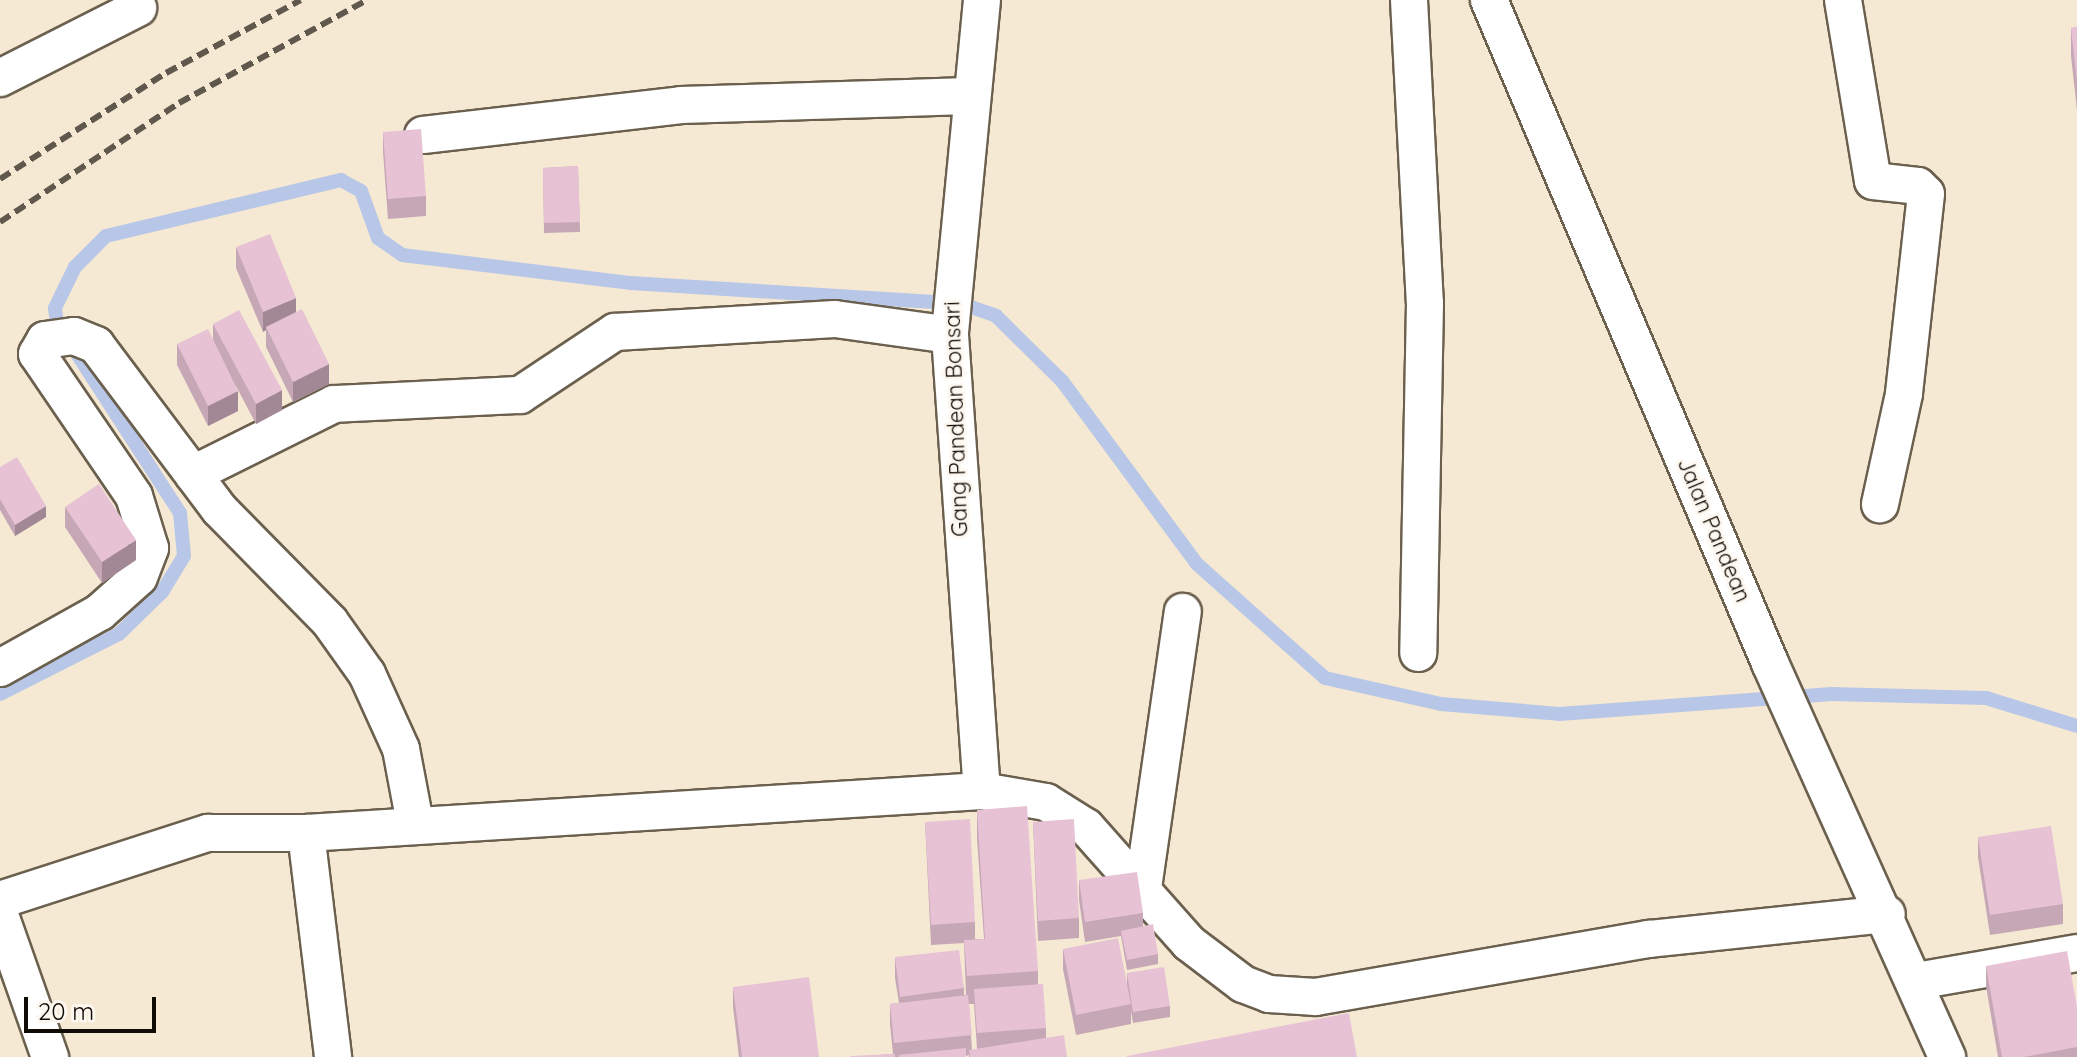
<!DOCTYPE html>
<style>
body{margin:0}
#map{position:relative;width:2077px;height:1057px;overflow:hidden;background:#f6e9d4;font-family:Quicksand,sans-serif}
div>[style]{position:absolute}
.stream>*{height:14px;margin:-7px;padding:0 7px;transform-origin:7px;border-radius:7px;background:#b8c7e7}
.roads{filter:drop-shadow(2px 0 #6b604e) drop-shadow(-2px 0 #6b604e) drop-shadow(0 2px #6b604e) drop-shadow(0 -2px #6b604e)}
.minor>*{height:36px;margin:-18px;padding:0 18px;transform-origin:18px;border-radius:18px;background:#fff}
.rail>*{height:6px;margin-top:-3px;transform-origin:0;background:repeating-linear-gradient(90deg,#60584d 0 12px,transparent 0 18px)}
.wall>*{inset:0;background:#c6a7b6}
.shaded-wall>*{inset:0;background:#a18894}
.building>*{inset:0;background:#e6c2d4}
span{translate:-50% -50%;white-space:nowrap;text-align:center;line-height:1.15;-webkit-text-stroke:6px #fdf7ef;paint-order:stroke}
.street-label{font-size:22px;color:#100b05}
.scale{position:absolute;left:24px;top:997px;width:132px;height:36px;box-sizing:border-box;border:4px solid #100b05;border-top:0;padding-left:10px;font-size:24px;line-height:28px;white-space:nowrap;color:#100b05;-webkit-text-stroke:6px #fdf7ef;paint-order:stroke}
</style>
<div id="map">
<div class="stream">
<div style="left:0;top:694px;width:133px;rotate:-26.8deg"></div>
<div style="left:119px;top:634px;width:60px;rotate:-44.3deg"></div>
<div style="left:162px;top:592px;width:42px;rotate:-58.6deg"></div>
<div style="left:184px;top:556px;width:43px;rotate:-95.3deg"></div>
<div style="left:180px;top:513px;width:226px;rotate:-122.9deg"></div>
<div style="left:57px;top:323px;width:15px;rotate:-98deg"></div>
<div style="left:55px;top:308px;width:46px;rotate:-64deg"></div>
<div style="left:75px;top:267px;width:44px;rotate:-45deg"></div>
<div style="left:106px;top:236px;width:242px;rotate:-13.4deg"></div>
<div style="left:341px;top:180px;width:23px;rotate:29deg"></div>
<div style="left:361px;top:191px;width:50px;rotate:70.1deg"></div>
<div style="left:378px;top:238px;width:29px;rotate:35deg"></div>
<div style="left:402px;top:255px;width:231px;rotate:7deg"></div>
<div style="left:631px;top:283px;width:332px;rotate:3.6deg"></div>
<div style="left:962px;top:304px;width:36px;rotate:19deg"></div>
<div style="left:996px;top:316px;width:93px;rotate:44.6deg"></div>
<div style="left:1062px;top:381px;width:227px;rotate:53.6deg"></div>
<div style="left:1197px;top:564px;width:171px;rotate:41.7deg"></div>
<div style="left:1325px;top:678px;width:119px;rotate:12.6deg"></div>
<div style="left:1441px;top:704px;width:118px;rotate:4.8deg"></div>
<div style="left:1559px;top:714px;width:273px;rotate:-4.2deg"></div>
<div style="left:1831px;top:694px;width:155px;rotate:1.5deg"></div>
<div style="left:1986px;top:698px;width:95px;rotate:17.1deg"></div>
</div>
<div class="roads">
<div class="minor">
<div style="left:982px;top:0;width:337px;rotate:95.5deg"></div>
<div style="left:950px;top:335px;width:457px;rotate:86deg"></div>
<div style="left:1409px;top:0;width:303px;rotate:87deg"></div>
<div style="left:1425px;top:303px;width:350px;rotate:91.1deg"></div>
<div style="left:1489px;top:0;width:720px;rotate:67.03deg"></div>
<div style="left:1770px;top:663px;width:432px;rotate:65.8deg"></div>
<div style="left:1843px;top:0;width:183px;rotate:80.6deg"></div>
<div style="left:1873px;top:181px;width:45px;rotate:6.3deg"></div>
<div style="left:1918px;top:186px;width:11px;rotate:45deg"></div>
<div style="left:1926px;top:194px;width:201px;rotate:96.3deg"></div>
<div style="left:1904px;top:394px;width:113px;rotate:102.3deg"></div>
<div style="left:0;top:78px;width:155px;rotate:-26.9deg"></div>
<div style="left:423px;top:135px;width:260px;rotate:-6.6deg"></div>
<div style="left:681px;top:105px;width:288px;rotate:-1.8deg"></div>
<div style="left:193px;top:474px;width:157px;rotate:-26.4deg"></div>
<div style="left:334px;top:404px;width:186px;rotate:-2.8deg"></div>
<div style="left:520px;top:395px;width:114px;rotate:-33.6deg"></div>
<div style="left:615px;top:332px;width:220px;rotate:-3.4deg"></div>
<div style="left:835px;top:319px;width:116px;rotate:7.9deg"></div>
<div style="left:0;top:668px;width:115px;rotate:-29.2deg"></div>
<div style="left:100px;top:612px;width:52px;rotate:-41.9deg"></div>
<div style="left:139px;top:577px;width:31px;rotate:-69deg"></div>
<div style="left:150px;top:548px;width:54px;rotate:-107.1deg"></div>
<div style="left:134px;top:496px;width:172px;rotate:-124.3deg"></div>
<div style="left:37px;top:354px;width:16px;rotate:-60deg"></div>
<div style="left:45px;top:340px;width:29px;rotate:-8deg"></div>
<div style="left:74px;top:336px;width:24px;rotate:22deg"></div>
<div style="left:96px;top:345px;width:206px;rotate:53.1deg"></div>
<div style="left:220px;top:510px;width:157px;rotate:45.5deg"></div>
<div style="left:330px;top:622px;width:64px;rotate:54.6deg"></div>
<div style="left:367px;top:674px;width:82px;rotate:65.6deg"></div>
<div style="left:401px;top:749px;width:75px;rotate:79.3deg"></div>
<div style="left:306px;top:833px;width:226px;rotate:83.1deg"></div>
<div style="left:1143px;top:888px;width:279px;rotate:-81.8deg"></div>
<div style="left:0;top:900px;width:219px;rotate:-17.9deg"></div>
<div style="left:208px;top:833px;width:98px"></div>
<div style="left:306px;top:833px;width:677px;rotate:-3.56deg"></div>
<div style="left:982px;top:791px;width:65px;rotate:9.8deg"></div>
<div style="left:1046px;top:802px;width:47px;rotate:32deg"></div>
<div style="left:1086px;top:827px;width:155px;rotate:48.4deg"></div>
<div style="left:1189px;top:943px;width:68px;rotate:37.2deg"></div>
<div style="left:1243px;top:984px;width:28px;rotate:21deg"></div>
<div style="left:1269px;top:994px;width:47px;rotate:3.7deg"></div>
<div style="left:1316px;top:997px;width:338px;rotate:-9.9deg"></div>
<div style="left:1649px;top:939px;width:239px;rotate:-6deg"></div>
<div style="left:0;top:915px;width:151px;rotate:70.6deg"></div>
<div style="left:1917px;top:981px;width:162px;rotate:-9.9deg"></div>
</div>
</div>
<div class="rail">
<div style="left:0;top:179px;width:197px;rotate:-32.6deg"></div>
<div style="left:166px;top:73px;width:153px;rotate:-28.4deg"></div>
<div style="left:0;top:222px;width:215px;rotate:-33.6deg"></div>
<div style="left:179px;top:103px;width:214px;rotate:-28.7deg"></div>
</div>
<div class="wall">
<div style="clip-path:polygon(2077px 27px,2077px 110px,2071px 56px,2071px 28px)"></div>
<div style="clip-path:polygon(383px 132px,426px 196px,426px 216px,388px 219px,383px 152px)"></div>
<div style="clip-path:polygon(578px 166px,580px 232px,544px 233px,543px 168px)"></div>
<div style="clip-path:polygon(236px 247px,296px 312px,329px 384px,293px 402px,266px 347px,266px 330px,263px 332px,236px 268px)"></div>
<div style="clip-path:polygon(213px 324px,282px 410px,256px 424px,236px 386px,238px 411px,208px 426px,177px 365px,177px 344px,213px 340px)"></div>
<div style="clip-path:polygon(0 467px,46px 517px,15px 536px,0 510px)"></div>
<div style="clip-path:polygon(65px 507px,136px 560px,102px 583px,65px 527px)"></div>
<div style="clip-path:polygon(evenodd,977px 810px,1038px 971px,1038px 984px,1046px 1028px,1046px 1038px,1067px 1057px,969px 1057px,969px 1055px,966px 1056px,966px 1057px,850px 1057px,893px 1054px,890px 1024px,890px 1004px,899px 1003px,895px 978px,895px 957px,964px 988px,964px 995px,966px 995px,964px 943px,931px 945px,925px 822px,975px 922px,975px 939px,984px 939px,977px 838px,977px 810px,969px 1004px,974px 1004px,977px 1049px,972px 1050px,969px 1004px)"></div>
<div style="clip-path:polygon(1033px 822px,1079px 918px,1079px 938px,1038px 941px)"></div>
<div style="clip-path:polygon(1978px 837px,2063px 904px,2063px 924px,1990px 935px,1978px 857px)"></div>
<div style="clip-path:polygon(1079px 880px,1143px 913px,1143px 926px,1158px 954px,1158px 964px,1127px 970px,1121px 936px,1085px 942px,1079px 900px)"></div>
<div style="clip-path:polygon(1063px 949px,1127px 983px,1127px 973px,1170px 1006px,1170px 1017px,1133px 1023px,1131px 1011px,1131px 1024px,1076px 1035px,1063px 969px)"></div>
<div style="clip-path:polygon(1986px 966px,2077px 1007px,2077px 1057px,1998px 1057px,1986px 986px)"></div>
<div style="clip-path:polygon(733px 987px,819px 1057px,739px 1057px,733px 1007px)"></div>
</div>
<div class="shaded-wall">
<div style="clip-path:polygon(296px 298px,296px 318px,266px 327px,266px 330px,263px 332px,263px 312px)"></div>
<div style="clip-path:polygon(329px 364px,329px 384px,293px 402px,293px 382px)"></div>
<div style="clip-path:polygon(282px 390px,282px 410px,256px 424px,256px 404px)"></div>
<div style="clip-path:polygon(238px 391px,238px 411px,208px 426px,208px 406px)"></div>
<div style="clip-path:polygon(46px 506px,46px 517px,15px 536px,15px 525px)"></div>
<div style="clip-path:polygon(136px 540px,136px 560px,102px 583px,102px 562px)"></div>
</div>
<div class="building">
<div style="clip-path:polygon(2077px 27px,2077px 82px,2071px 28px)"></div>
<div style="clip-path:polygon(421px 129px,426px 196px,388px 199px,383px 132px)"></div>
<div style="clip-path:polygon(578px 166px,580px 222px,544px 223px,543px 168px)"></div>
<div style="clip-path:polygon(270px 234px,296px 298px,263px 312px,236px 247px)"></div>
<div style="clip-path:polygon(302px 309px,329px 364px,293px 382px,266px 327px)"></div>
<div style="clip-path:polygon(239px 310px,282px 390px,256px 404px,213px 324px)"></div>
<div style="clip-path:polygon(208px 329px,238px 391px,208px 406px,177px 344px)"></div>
<div style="clip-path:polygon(17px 457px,46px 506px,15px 525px,0 499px,0 467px)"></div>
<div style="clip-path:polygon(99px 484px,136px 540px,102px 562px,65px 507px)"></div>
<div style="clip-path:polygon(1027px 806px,1038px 971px,967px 976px,964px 940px,985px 939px,977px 810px)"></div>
<div style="clip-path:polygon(970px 819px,975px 922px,931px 925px,925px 822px)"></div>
<div style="clip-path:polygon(1074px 819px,1079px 918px,1038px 921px,1033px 822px)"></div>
<div style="clip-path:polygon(2051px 826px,2063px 904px,1990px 915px,1978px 837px)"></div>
<div style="clip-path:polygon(1137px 872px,1143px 913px,1085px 922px,1079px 880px)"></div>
<div style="clip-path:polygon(1153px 924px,1158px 954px,1127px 960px,1121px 931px)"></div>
<div style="clip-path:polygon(1118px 938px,1131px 1004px,1076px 1015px,1063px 949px)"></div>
<div style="clip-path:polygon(959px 950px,964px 988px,900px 997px,895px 957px)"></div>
<div style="clip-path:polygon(2067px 951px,2077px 1007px,2077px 1047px,2024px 1057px,2002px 1057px,1986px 966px)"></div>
<div style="clip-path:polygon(1164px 967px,1170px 1006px,1133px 1012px,1127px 973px)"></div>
<div style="clip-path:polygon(809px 977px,819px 1057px,742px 1057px,733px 987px)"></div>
<div style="clip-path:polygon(1043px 984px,1046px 1028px,977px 1033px,974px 989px)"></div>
<div style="clip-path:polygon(968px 995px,972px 1035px,894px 1043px,890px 1004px)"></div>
<div style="clip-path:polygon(1349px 1013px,1357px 1057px,1127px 1057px,1127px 1056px)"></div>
<div style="clip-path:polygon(1064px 1035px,1067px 1057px,970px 1057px,969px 1050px)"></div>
<div style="clip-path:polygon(966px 1048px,966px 1057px,899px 1057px,899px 1055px)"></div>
<div style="clip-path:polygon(895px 1054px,895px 1057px,850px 1057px,850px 1056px)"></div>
</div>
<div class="street-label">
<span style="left:956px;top:419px;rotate:-92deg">Gang Pandean Bonsari</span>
<span style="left:1714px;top:530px;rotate:67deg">Jalan Pandean</span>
</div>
<div class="scale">20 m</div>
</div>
